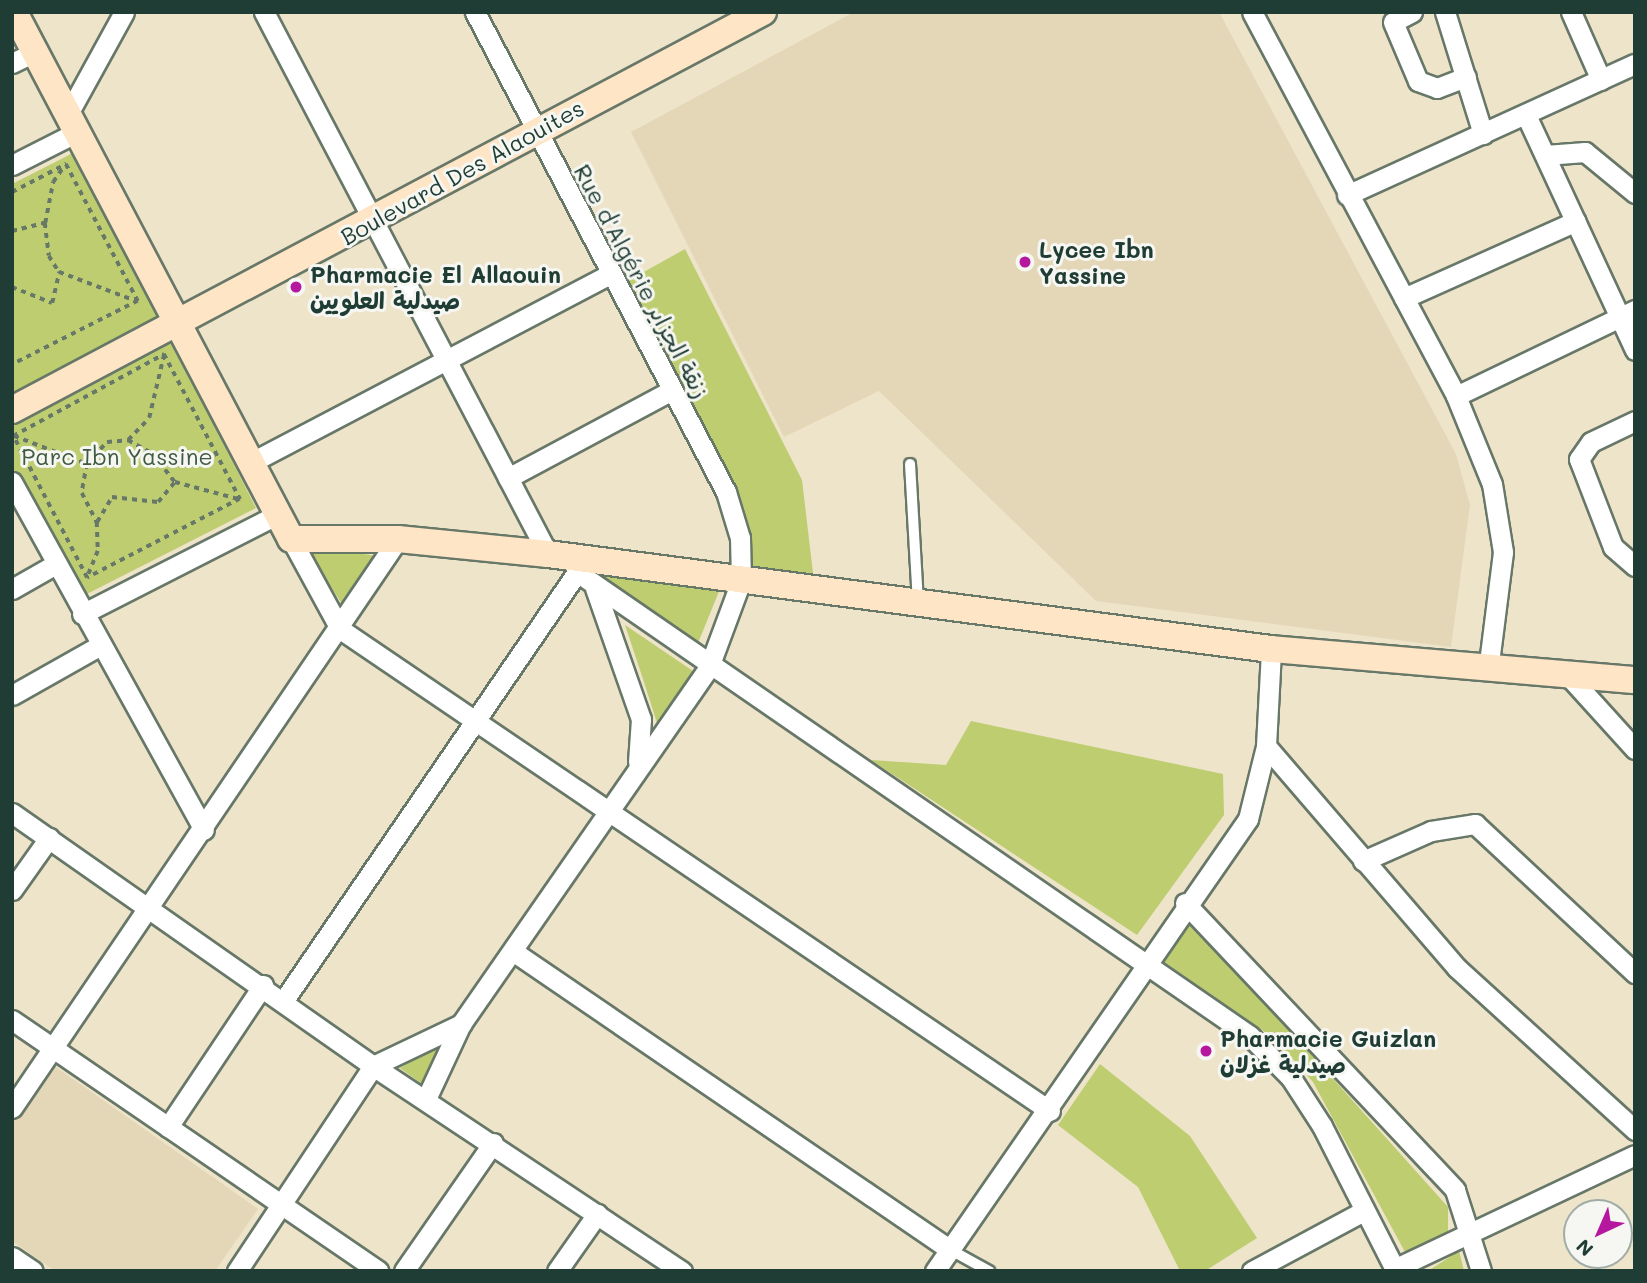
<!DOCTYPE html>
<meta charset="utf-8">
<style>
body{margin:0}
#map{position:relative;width:1647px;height:1283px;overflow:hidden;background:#eee4ca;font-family:Mali,"Playpen Sans Arabic",sans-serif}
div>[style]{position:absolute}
.built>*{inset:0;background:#e4d7b7}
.green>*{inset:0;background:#bdcd70}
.path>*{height:3.5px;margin-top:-1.75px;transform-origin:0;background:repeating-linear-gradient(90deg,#677768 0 5px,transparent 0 10px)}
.roads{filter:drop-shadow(2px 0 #677768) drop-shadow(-2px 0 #677768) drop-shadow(0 2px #677768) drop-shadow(0 -2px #677768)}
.lane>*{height:10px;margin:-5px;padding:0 5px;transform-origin:5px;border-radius:5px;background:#fff}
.street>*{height:19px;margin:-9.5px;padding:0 9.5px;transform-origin:9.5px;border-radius:9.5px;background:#fff}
.secondary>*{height:26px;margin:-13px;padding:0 13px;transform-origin:13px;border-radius:13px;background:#fee5c5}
.dots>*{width:19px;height:19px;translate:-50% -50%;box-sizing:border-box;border:4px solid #f6f6f2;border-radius:50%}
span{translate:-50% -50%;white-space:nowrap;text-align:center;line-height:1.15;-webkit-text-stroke:6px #f6f6f2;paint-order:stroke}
.street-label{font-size:23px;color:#1f3d34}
.poi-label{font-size:23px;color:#1f3d34;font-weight:700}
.left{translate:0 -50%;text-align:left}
.park-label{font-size:23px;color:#3f5a40}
.frame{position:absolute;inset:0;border:14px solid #1f3d34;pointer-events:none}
.north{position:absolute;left:1563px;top:1199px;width:70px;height:70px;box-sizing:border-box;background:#f6f6f2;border:2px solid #a0aca6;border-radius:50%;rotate:224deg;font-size:19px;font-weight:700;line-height:28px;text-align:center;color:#1f3d34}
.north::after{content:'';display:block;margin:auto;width:24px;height:32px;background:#b5179e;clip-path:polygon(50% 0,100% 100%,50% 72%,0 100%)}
</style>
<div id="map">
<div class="built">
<div style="clip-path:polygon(854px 12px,1219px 12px,1456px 454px,1470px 505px,1451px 647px,1096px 601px,879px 391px,784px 437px,631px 132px)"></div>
<div style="clip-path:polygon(53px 1065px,258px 1209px,215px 1271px,55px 1271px,12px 1241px,12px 1123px)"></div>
</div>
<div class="green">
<div style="clip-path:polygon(75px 152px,256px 508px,77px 599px,12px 471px,12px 184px)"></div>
<div style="clip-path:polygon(685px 249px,802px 480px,813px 573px,748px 571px,738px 498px,624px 283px)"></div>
<div style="clip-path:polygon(315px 547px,377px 556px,344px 607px,310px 555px)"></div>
<div style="clip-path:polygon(602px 573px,720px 589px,698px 643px,601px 583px)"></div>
<div style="clip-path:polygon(625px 625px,693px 671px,658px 726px,644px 682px)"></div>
<div style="clip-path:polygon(971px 721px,1223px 774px,1224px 815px,1137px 935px,871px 760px,946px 765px)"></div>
<div style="clip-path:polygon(1189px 918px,1448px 1207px,1448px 1231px,1405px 1252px,1313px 1082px,1275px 1039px,1160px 959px)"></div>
<div style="clip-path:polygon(446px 1041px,422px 1084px,400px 1068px)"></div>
<div style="clip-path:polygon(1100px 1064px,1190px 1136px,1257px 1238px,1205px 1271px,1180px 1271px,1138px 1187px,1058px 1125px)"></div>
<div style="clip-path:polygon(1459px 1251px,1464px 1271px,1428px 1271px)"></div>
</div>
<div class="path">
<div style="left:12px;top:192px;width:61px;rotate:-27.4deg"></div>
<div style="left:66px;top:164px;width:155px;rotate:62.3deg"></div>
<div style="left:138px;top:301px;width:141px;rotate:153.1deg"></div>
<div style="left:45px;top:223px;width:33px;rotate:83deg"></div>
<div style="left:49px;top:256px;width:19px;rotate:58deg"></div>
<div style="left:59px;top:272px;width:82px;rotate:20.6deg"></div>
<div style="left:12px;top:231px;width:34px;rotate:-14deg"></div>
<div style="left:45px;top:223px;width:42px;rotate:-79deg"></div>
<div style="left:53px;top:182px;width:19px;rotate:-55deg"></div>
<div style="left:12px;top:287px;width:43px;rotate:21.8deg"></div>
<div style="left:52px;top:303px;width:32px;rotate:-77deg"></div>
<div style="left:164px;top:354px;width:164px;rotate:62.3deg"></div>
<div style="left:240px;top:499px;width:172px;rotate:152.7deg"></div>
<div style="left:87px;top:578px;width:160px;rotate:-117.5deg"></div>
<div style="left:13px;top:436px;width:172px;rotate:-28.5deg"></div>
<div style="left:14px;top:436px;width:78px;rotate:21deg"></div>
<div style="left:87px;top:464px;width:30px;rotate:-48deg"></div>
<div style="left:107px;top:442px;width:21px;rotate:-5deg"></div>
<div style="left:128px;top:440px;width:29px;rotate:29deg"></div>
<div style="left:153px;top:454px;width:36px;rotate:52deg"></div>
<div style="left:175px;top:482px;width:65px;rotate:15.1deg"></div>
<div style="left:128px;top:440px;width:30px;rotate:-46deg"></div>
<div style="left:149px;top:418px;width:66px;rotate:-76.8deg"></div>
<div style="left:87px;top:464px;width:29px;rotate:100deg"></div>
<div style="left:82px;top:493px;width:33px;rotate:63deg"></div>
<div style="left:97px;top:522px;width:29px;rotate:88deg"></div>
<div style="left:98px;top:551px;width:29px;rotate:112deg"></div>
<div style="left:97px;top:522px;width:29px;rotate:-59deg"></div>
<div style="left:112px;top:497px;width:46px;rotate:6.2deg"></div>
<div style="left:158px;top:502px;width:26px;rotate:-50deg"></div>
</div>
<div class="roads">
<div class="lane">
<div style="left:910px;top:464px;width:137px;rotate:86.7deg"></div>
<div style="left:949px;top:1249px;width:46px;rotate:28.8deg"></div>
</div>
<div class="street">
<div style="left:264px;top:12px;width:612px;rotate:62.35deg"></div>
<div style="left:1252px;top:12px;width:435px;rotate:62deg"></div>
<div style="left:1456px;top:396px;width:95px;rotate:67.8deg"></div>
<div style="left:1492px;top:484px;width:69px;rotate:80.8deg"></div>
<div style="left:1503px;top:552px;width:112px;rotate:97.2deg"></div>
<div style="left:1412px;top:12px;width:21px;rotate:152deg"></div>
<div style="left:1393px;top:22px;width:64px;rotate:67deg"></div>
<div style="left:1418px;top:81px;width:20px;rotate:20deg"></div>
<div style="left:1437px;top:88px;width:31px;rotate:-21deg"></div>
<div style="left:1445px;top:12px;width:128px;rotate:72.7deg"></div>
<div style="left:1571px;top:12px;width:74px;rotate:66.2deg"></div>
<div style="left:12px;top:63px;width:25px;rotate:-26deg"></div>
<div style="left:68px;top:114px;width:116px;rotate:-61.2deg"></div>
<div style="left:1526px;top:115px;width:259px;rotate:65.1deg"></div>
<div style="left:1545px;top:155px;width:40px;rotate:-4.3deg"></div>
<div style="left:1585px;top:152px;width:65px;rotate:39.4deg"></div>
<div style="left:12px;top:165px;width:73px;rotate:-26.9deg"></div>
<div style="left:1347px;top:195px;width:316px;rotate:-24.5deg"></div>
<div style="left:1404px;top:298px;width:188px;rotate:-24.1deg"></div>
<div style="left:1456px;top:396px;width:199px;rotate:-25.7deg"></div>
<div style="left:1635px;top:421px;width:49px;rotate:154.5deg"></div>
<div style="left:1591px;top:442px;width:21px;rotate:125deg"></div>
<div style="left:1579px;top:459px;width:94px;rotate:68.9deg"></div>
<div style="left:1613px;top:547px;width:29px;rotate:41deg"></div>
<div style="left:250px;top:463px;width:407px;rotate:-27.7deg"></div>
<div style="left:508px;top:478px;width:186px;rotate:-28.2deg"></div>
<div style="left:12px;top:482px;width:397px;rotate:61.1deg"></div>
<div style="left:291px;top:539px;width:102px;rotate:61.4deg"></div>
<div style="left:340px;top:629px;width:858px;rotate:34.17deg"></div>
<div style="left:577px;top:572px;width:817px;rotate:34.58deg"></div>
<div style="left:1250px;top:1036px;width:59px;rotate:45.7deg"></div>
<div style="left:1291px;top:1078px;width:57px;rotate:57.1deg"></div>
<div style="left:1322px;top:1126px;width:163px;rotate:63deg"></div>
<div style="left:595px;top:588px;width:139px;rotate:70.7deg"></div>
<div style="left:641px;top:719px;width:43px;rotate:94deg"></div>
<div style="left:12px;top:589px;width:48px;rotate:-29.7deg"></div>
<div style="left:82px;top:614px;width:220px;rotate:-27deg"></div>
<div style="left:1566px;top:673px;width:103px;rotate:47.8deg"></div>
<div style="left:12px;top:695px;width:100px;rotate:-29.4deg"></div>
<div style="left:1266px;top:746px;width:293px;rotate:49.3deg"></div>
<div style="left:1457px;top:968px;width:241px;rotate:42.3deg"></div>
<div style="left:12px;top:813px;width:441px;rotate:35deg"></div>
<div style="left:373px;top:1066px;width:371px;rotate:33.6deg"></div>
<div style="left:1363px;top:861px;width:74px;rotate:-23.8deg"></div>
<div style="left:1431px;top:831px;width:45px;rotate:-9deg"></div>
<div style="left:1475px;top:824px;width:219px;rotate:43deg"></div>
<div style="left:12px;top:890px;width:64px;rotate:-54.6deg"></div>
<div style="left:1185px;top:903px;width:394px;rotate:46.7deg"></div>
<div style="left:1455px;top:1190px;width:85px;rotate:72.2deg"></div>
<div style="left:514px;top:952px;width:527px;rotate:34.32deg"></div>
<div style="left:284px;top:1000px;width:531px;rotate:-55.59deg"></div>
<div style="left:12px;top:1020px;width:444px;rotate:34.4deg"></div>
<div style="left:426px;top:1099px;width:83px;rotate:-65deg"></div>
<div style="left:461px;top:1024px;width:435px;rotate:-55.2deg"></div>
<div style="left:709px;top:667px;width:92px;rotate:-69.6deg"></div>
<div style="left:741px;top:581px;width:43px;rotate:-91.3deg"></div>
<div style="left:740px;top:538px;width:48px;rotate:-106.9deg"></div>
<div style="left:726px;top:492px;width:542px;rotate:-117.61deg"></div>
<div style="left:12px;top:1108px;width:688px;rotate:-55.85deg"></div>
<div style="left:168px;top:1127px;width:171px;rotate:-56.2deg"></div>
<div style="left:12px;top:1257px;width:25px;rotate:34deg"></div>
<div style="left:1396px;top:1268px;width:264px;rotate:-25.3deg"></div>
<div style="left:237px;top:1271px;width:246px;rotate:-56.4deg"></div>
<div style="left:373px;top:1066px;width:98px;rotate:-25.5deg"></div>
<div style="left:404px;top:1271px;width:156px;rotate:-55.2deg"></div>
<div style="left:557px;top:1271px;width:70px;rotate:-54.9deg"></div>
<div style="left:935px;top:1271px;width:550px;rotate:-55.3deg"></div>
<div style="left:1248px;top:819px;width:75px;rotate:-76.1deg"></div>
<div style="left:1266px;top:746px;width:97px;rotate:-87deg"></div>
<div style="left:1252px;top:1271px;width:127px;rotate:-28.2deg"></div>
</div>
<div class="secondary">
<div style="left:14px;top:12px;width:595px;rotate:62.27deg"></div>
<div style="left:291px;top:539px;width:107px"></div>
<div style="left:398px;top:539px;width:151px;rotate:5.7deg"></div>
<div style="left:548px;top:554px;width:729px;rotate:7.49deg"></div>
<div style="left:1271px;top:649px;width:365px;rotate:4.9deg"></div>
<div style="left:12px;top:410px;width:850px;rotate:-27.92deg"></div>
</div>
</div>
<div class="dots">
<div style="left:1025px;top:262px;background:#b5179e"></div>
<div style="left:296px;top:287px;background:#b5179e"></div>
<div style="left:1206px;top:1051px;background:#b5179e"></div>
</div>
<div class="street-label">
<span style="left:462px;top:172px;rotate:-29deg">Boulevard Des Alaouites</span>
<span style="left:642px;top:281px;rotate:62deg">Rue d'Algérie زنقة الجزاير</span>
</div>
<div class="poi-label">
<span class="left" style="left:1039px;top:262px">Lycee Ibn<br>Yassine</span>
<span class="left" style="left:310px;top:287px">Pharmacie El Allaouin<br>صيدلية العلويين</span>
<span class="left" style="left:1220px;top:1051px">Pharmacie Guizlan<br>صيدلية غزلان</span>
</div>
<div class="park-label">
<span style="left:117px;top:456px">Parc Ibn Yassine</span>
</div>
<div class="frame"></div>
<div class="north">N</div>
</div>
